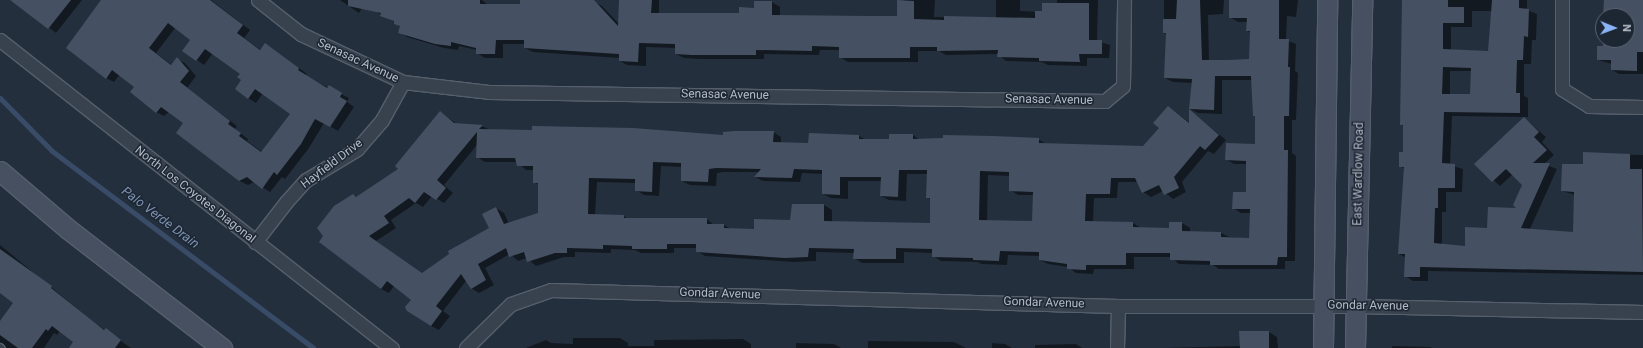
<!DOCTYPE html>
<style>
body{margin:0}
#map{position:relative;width:1643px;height:348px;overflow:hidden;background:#242f3e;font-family:Roboto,sans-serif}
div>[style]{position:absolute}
.shadow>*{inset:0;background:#0007}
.stream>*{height:5px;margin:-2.5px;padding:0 2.5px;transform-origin:2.5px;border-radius:2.5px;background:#394c67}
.building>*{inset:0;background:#455162}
.roads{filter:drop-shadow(1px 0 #565f6c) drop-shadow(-1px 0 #565f6c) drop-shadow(0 1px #565f6c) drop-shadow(0 -1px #565f6c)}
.service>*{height:7px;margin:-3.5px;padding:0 3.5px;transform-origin:3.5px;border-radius:3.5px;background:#38414e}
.minor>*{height:13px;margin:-6.5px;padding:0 6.5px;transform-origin:6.5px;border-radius:6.5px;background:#38414e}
.secondary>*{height:19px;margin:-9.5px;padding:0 9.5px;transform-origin:9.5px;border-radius:9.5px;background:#465061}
span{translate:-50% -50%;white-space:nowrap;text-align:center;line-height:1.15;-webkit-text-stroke:3px #1d2633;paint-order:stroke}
.street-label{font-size:12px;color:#b4bcc9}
.water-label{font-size:13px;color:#7c92b1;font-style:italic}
.north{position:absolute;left:1595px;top:8px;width:40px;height:40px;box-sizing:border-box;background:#1d2633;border:1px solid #59626f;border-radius:50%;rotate:91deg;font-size:11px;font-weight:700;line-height:16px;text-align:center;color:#b4bcc9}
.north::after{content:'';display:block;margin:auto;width:14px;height:18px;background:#8ab4f8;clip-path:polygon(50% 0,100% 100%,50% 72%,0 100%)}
</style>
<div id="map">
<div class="shadow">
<div style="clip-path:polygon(14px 0,82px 0,56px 33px)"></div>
<div style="clip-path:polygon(evenodd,103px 0,211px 0,250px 30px,244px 38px,261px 50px,265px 44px,273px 49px,307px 74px,305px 76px,349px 98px,347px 102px,354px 107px,338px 131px,324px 123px,309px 148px,285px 179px,282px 177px,270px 192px,254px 182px,248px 185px,240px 181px,184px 123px,169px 112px,164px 116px,156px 112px,136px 86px,120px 74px,114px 82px,106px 78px,103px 0,176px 27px,192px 40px,183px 50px,204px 65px,213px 53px,241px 74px,248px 98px,256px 103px,263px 93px,291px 114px,262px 152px,247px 141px,248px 139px,235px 129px,237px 126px,187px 88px,196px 76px,185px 63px,177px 59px,172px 65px,156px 53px,176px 27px)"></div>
<div style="clip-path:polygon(340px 0,482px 0,488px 5px,520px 6px,520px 0,580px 0,593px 1px,602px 6px,619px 24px,620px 0,659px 0,659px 14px,740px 14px,772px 2px,780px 7px,780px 16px,898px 17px,904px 0,935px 0,934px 17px,996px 18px,996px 0,1020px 0,1020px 11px,1043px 12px,1057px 3px,1057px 0,1098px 0,1097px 41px,1110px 45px,1109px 58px,1087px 58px,1087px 66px,1048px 65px,1042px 62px,1006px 61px,998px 54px,946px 55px,939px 51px,918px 51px,918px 62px,848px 62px,840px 57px,840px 50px,820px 50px,819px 55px,764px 54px,764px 59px,701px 59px,684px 58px,676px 54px,676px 48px,646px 47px,646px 66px,627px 65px,620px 61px,620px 58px,533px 52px,525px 48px,525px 44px,503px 44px,503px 58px,485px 58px,477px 53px,477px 50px,459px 46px,458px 50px,444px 48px,407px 37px,399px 32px,401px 27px,395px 22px,364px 5px,359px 13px)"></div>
<div style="clip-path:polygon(evenodd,1164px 0,1224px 0,1223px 14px,1208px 15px,1209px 61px,1250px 60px,1251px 33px,1247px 31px,1248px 22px,1238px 22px,1230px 17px,1256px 0,1298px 0,1296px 17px,1287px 16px,1286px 40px,1296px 44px,1295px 71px,1298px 73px,1296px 120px,1292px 120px,1292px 153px,1296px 156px,1295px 261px,1285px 261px,1285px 269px,1219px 269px,1213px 265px,1179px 264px,1171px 257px,1134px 257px,1134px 269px,1094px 269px,1093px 274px,1076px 273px,1068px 267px,1048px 264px,1040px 260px,1040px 256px,1008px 255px,1007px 265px,982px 264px,977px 262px,941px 261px,933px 256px,933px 253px,904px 252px,904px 263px,862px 263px,854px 258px,855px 253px,816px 252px,816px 261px,794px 262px,705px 256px,697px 251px,697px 248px,674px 248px,674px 253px,641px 253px,635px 250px,611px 249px,611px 253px,575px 252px,575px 257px,564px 257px,536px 266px,527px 258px,518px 261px,510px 254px,485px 268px,494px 285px,479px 293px,471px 288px,466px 281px,443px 311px,450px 316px,439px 330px,431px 326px,412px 300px,394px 286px,389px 293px,381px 289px,353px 195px,357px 197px,400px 169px,440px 112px,457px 124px,482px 126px,490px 130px,724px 136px,773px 132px,781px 137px,781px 143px,809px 144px,859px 136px,866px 140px,890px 140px,913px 135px,920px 140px,1038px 139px,1046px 144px,1143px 147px,1160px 128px,1169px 107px,1190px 123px,1190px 111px,1226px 140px,1214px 154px,1208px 151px,1182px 182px,1186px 192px,1173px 199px,1163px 191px,1151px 197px,1143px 192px,1138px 182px,1118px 182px,1117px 198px,1094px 198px,1093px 222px,1133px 223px,1141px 228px,1170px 228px,1182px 223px,1190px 228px,1190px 232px,1221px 233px,1229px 237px,1250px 239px,1251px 213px,1241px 213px,1233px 208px,1247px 193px,1247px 164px,1234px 164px,1226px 159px,1256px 145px,1256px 116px,1252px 80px,1222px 80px,1222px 114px,1198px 113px,1190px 109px,1192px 83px,1173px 82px,1165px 78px,1167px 35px,1164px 33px,1164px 0,477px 145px,477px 157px,485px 162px,517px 162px,526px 170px,534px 170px,534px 182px,539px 185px,539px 214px,509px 224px,504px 213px,496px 208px,490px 229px,423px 274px,376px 241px,396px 228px,391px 220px,416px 203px,423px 207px,432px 196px,444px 203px,453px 193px,444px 185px,477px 145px,1164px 0,661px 166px,682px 167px,682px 181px,690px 185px,716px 186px,717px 173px,724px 172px,759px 172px,755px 177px,763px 181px,800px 182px,802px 173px,823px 174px,823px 194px,831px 198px,848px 199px,848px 181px,882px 181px,881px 196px,889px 200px,906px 201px,907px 174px,927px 174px,927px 197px,931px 200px,931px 224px,832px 222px,832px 210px,824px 205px,793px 205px,791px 221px,755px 230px,731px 229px,724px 225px,714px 225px,707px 219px,628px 219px,624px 216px,595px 215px,597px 182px,636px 183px,636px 190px,644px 195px,659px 196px,661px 166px,1164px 0,988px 175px,1010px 176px,1010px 190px,1018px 195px,1034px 195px,1033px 222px,987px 222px,988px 175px)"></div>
<div style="clip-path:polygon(evenodd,1403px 0,1527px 0,1527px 10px,1537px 14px,1536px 40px,1532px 40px,1531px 64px,1524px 64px,1524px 96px,1528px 98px,1528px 117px,1452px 116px,1450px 165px,1463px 169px,1462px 192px,1446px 192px,1446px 212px,1442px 212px,1442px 245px,1466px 247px,1488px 229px,1518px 209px,1523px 185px,1513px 174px,1500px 186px,1476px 164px,1524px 118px,1546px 137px,1542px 142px,1554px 155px,1544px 164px,1557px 169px,1530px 229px,1574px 233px,1575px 195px,1562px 191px,1584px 165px,1584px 153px,1643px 155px,1643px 275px,1428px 271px,1428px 281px,1413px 281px,1405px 276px,1406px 258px,1399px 254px,1405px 169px,1400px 166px,1404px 153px,1404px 126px,1401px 125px,1403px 0,1472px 11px,1492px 11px,1489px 52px,1451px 50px,1451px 27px,1472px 27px,1472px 11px,1403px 0,1450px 71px,1471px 71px,1471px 95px,1450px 95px,1450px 71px)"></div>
<div style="clip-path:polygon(1605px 0,1643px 0,1643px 74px,1619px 74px,1612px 70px,1612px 64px,1598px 60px,1604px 47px,1604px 40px,1627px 40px,1627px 16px,1604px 16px)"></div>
<div style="clip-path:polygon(0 245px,91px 320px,131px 348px,77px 348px,74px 342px,60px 331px,57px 335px,54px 333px,44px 348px,0 348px,0 323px,14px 303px,0 292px)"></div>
<div style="clip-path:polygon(1269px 332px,1277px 337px,1278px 348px,1161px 348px,1240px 346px)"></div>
<div style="clip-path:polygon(573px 338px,620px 338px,628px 343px,628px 346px,654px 346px,654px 340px,743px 339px,751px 344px,751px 348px,526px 348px,546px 340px,551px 343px,573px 344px)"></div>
<div style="clip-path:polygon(868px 341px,954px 342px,966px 348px,868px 348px)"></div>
<div style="clip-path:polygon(796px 343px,834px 344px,841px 348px,796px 348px)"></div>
<div style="clip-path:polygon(992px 343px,1005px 344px,1012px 348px,992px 348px)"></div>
<div style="clip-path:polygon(1076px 344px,1082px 348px,1035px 348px,1035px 345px)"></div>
<div style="clip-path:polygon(1392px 346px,1431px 347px,1432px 348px,1392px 348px)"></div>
</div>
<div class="stream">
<div style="left:0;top:98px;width:74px;rotate:45.5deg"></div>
<div style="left:52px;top:151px;width:327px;rotate:37deg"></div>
</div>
<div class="building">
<div style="clip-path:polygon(10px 0,71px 0,48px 29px)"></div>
<div style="clip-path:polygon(evenodd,101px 0,210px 0,243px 25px,237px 33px,260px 50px,265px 43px,299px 68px,298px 70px,327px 88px,329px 85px,342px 93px,340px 97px,347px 101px,330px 127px,315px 119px,301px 144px,277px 175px,274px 172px,262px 189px,247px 177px,239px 181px,176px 133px,183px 123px,161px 107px,156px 113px,130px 92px,134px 87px,112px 70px,106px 79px,66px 48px,101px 0,168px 23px,190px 40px,182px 51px,196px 61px,205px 49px,240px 74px,237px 77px,241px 80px,235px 89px,248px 99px,255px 89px,290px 114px,261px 152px,239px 136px,241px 133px,228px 124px,230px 121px,180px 82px,189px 71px,177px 57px,171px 65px,149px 48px,168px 23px)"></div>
<div style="clip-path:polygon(348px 0,480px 0,480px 4px,520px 4px,520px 0,594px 0,618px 26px,619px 0,652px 0,651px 13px,739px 13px,739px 7px,754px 8px,754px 1px,772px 1px,772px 15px,868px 16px,897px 16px,897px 0,914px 1px,914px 19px,944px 20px,944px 16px,1035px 18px,1035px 11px,1042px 11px,1042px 3px,1089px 3px,1089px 40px,1102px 40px,1102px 54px,1079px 54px,1080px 62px,1039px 61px,1039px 58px,997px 57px,998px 50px,937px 51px,937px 47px,910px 47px,910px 58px,839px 58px,839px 47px,812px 46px,812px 51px,756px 50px,756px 55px,692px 55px,675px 54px,675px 44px,639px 43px,638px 62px,619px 61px,619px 54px,524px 48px,524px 40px,496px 40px,495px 54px,476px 54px,476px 48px,451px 42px,451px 46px,435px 44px,398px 33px,400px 26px,394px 24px,394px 21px,380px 16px,381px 13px,348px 6px)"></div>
<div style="clip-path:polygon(evenodd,1177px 0,1200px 0,1202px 60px,1228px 60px,1249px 59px,1250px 31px,1246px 31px,1247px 18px,1229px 18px,1229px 0,1279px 0,1279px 39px,1289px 39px,1288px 67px,1290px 67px,1289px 116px,1284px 116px,1284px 150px,1288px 150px,1287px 257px,1278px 257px,1277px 265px,1210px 265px,1210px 261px,1170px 260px,1170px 253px,1126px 253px,1126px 265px,1086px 265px,1086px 270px,1067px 269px,1067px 264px,1039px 260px,1039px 252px,1000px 251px,999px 261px,973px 260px,973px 258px,932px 257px,932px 249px,896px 248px,896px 259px,853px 259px,854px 249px,809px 248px,808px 257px,785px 258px,696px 252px,696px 244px,667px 244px,667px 249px,632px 249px,632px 246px,603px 245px,603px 249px,567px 248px,567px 253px,555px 253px,527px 262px,524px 252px,509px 257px,506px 248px,478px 264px,486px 280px,471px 289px,461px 274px,436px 306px,442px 311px,431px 326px,407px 311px,405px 307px,411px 300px,387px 281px,381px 289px,319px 242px,323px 236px,317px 228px,334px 206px,353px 194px,356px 197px,398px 169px,395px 166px,440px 111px,454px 123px,483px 125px,479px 129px,532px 130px,532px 126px,633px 128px,723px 135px,723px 132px,735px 131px,774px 131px,773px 142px,808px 143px,809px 133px,859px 135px,859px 139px,889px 139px,889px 134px,913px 134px,913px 139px,943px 138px,943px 135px,992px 136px,1039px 138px,1039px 143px,1143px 146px,1159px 128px,1153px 123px,1168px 106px,1189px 123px,1189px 109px,1219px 135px,1205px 150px,1200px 146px,1174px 177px,1179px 188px,1164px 195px,1159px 185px,1142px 193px,1135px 178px,1111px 178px,1110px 194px,1086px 194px,1085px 221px,1133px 222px,1133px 227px,1169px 228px,1169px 222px,1182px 222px,1182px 231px,1221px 232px,1221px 237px,1249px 238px,1250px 209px,1232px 209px,1233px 192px,1246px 192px,1246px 161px,1225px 160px,1226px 143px,1255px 144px,1255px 116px,1253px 116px,1251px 76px,1215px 76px,1214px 110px,1189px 109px,1192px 79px,1164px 78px,1166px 33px,1163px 33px,1163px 19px,1176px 19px,1177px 0,477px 132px,476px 158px,515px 158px,517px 166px,533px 166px,533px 183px,538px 183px,538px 213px,504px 224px,496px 207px,482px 214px,489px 228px,448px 251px,449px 254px,422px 273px,369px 236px,389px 223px,384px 216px,409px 198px,415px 203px,424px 192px,436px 200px,446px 188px,437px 180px,477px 132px,1177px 0,653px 162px,681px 163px,681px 181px,708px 182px,709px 169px,716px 168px,761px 169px,754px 177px,792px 178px,794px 169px,822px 170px,822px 194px,840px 195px,840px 177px,881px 177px,880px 196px,898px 197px,899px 170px,927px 170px,926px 198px,930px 198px,930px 223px,824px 221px,824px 204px,792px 204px,790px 220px,754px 219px,754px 229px,724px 228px,724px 224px,707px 224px,707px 218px,624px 218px,624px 215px,588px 214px,589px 178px,635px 179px,635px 191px,652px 192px,653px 162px,1177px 0,980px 171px,1009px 172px,1009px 191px,1033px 192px,1032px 221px,979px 220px,980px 171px)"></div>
<div style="clip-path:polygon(evenodd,1402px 0,1448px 0,1448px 7px,1464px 7px,1464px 23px,1443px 23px,1443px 49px,1488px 51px,1492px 0,1519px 0,1519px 8px,1529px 9px,1528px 37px,1524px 36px,1523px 60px,1517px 60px,1516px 93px,1520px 93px,1520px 113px,1444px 112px,1442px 163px,1455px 164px,1455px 188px,1438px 188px,1438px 208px,1435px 208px,1434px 243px,1465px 246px,1465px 227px,1487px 228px,1488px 207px,1516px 208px,1513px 205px,1522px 185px,1506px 169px,1492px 182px,1474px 164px,1524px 117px,1539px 132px,1534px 137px,1547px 150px,1533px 163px,1550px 163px,1521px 228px,1573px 232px,1574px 192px,1561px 191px,1562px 164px,1583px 164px,1583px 152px,1630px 154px,1630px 169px,1642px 169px,1643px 272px,1420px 267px,1420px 277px,1404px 277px,1405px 254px,1398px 254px,1404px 167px,1399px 167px,1399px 152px,1403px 152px,1403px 125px,1400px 125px,1402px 0,1443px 67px,1471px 68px,1470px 94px,1442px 94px,1443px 67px)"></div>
<div style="clip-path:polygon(1604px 0,1643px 0,1643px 52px,1637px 52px,1637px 71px,1611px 70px,1611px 60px,1597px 60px,1597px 46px,1603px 46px,1603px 40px,1627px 40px,1627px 16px,1603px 16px)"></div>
<div style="clip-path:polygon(0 249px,52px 286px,51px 288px,104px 330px,106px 328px,121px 340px,115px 348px,69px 348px,73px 342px,52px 326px,48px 331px,46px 329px,32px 348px,18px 348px,0 335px,0 321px,13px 303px,0 293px)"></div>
<div style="clip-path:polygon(1239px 331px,1269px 331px,1269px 348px,1240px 348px)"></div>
</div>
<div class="roads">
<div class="service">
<div style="left:0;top:347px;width:1px;rotate:45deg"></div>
</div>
<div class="minor">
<div style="left:258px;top:0;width:55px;rotate:38.3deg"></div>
<div style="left:301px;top:34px;width:113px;rotate:25.2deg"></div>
<div style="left:403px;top:82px;width:88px;rotate:6.6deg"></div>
<div style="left:490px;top:92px;width:615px;rotate:0.84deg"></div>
<div style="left:1105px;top:101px;width:23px;rotate:-40deg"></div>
<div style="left:1123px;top:86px;width:86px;rotate:-89.3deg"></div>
<div style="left:1562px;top:0;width:89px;rotate:90deg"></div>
<div style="left:1562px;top:89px;width:32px;rotate:32deg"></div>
<div style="left:1589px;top:106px;width:54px;rotate:1.1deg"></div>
<div style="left:0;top:40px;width:499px;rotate:38.2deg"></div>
<div style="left:255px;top:242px;width:51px;rotate:-52.2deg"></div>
<div style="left:286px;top:202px;width:30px;rotate:-48deg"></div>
<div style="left:306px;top:180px;width:60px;rotate:-31.3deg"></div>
<div style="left:357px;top:149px;width:38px;rotate:-49deg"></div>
<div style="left:382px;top:120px;width:43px;rotate:-61.1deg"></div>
<div style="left:466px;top:348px;width:63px;rotate:-44.4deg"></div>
<div style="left:511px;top:304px;width:42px;rotate:-19.3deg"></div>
<div style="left:551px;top:290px;width:567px;rotate:1.62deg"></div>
<div style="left:1118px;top:306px;width:238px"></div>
<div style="left:1356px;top:306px;width:287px;rotate:1.2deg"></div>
<div style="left:1117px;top:348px;width:42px;rotate:-88.6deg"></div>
</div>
<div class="secondary">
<div style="left:0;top:171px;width:89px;rotate:40.5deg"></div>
<div style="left:68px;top:229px;width:195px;rotate:37.7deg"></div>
<div style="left:1323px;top:348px;width:348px;rotate:-89.3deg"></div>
<div style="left:1355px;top:348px;width:348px;rotate:-88.8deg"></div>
</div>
</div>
<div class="street-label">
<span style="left:358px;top:61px;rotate:25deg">Senasac Avenue</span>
<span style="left:725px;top:95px;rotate:1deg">Senasac Avenue</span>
<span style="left:1049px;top:100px;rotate:1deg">Senasac Avenue</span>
<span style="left:332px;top:164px;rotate:-37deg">Hayfield Drive</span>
<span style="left:1359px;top:174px;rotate:-89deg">East Wardlow Road</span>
<span style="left:195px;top:195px;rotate:38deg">North Los Coyotes Diagonal</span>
<span style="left:720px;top:294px;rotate:2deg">Gondar Avenue</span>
<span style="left:1044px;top:303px;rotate:2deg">Gondar Avenue</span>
<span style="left:1368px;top:306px;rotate:1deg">Gondar Avenue</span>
</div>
<div class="water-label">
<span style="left:160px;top:218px;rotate:37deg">Palo Verde Drain</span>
</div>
<div class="north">N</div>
</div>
